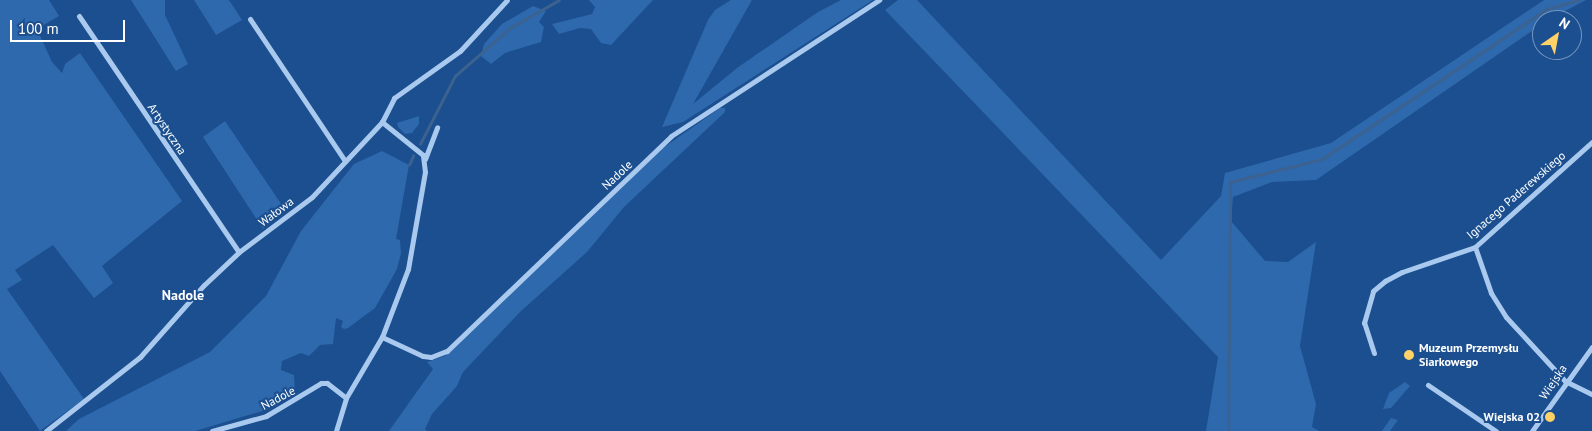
<!DOCTYPE html>
<meta charset="utf-8">
<style>
body{margin:0}
#map{position:relative;width:1592px;height:431px;overflow:hidden;background:#1b4f8f;font-family:"PT Sans",sans-serif}
div>[style]{position:absolute}
.green>*{inset:0;background:#2e69ad}
.stream>*{height:2.5px;margin:-1.25px;padding:0 1.25px;transform-origin:1.25px;border-radius:1.25px;background:#3c6290}
.minor>*{height:5px;margin:-2.5px;padding:0 2.5px;transform-origin:2.5px;border-radius:2.5px;background:#a9c9ee}
.dots>*{width:14px;height:14px;translate:-50% -50%;box-sizing:border-box;border:2px solid #1b4f8f;border-radius:50%}
span{translate:-50% -50%;white-space:nowrap;text-align:center;line-height:1.15;-webkit-text-stroke:4px #1b4f8f;paint-order:stroke}
.street-label{font-size:12px;color:#fff}
.poi-label{font-size:12px;color:#fff;font-weight:700}
.left{translate:0 -50%;text-align:left}
.right{translate:-100% -50%;text-align:right}
.neighbourhood-label{font-size:14px;color:#fff;font-weight:700}
.north{position:absolute;left:1532px;top:10px;width:50px;height:50px;box-sizing:border-box;background:#1b4f8f;border:1px solid #7695bc;border-radius:50%;rotate:33deg;font-size:14px;font-weight:700;line-height:20px;text-align:center;color:#fff}
.north::after{content:'';display:block;margin:auto;width:18px;height:22px;background:#ffd166;clip-path:polygon(50% 0,100% 100%,50% 72%,0 100%)}
.scale{position:absolute;left:10px;top:20px;width:115px;height:22px;box-sizing:border-box;border:2px solid #fff;border-top:0;padding-left:6px;font-size:15px;line-height:18px;white-space:nowrap;color:#fff;-webkit-text-stroke:4px #1b4f8f;paint-order:stroke}
</style>
<div id="map">
<div class="green">
<div style="clip-path:polygon(0 0,49px 0,59px 16px,37px 29px,52px 62px,62px 73px,65px 64px,80px 53px,182px 201px,102px 266px,113px 283px,94px 298px,53px 245px,15px 270px,22px 280px,7px 289px,84px 399px,40px 431px,0 371px)"></div>
<div style="clip-path:polygon(131px 0,165px 0,165px 15px,188px 64px,176px 71px)"></div>
<div style="clip-path:polygon(194px 0,229px 0,242px 20px,216px 35px)"></div>
<div style="clip-path:polygon(589px 0,653px 0,611px 45px,601px 43px,591px 29px,580px 28px,559px 34px,552px 24px,592px 14px,595px 7px)"></div>
<div style="clip-path:polygon(731px 0,752px 0,693px 104px,737px 68px,818px 12px,841px 0,873px 0,683px 122px,662px 127px,708px 20px,715px 10px)"></div>
<div style="clip-path:polygon(898px 0,917px 0,1161px 260px,1221px 196px,1225px 173px,1331px 143px,1544px 0,1586px 0,1548px 20px,1542px 20px,1542px 24px,1316px 180px,1272px 182px,1233px 197px,1231px 221px,1265px 261px,1288px 262px,1316px 242px,1300px 346px,1316px 404px,1312px 427px,1319px 431px,1206px 431px,1218px 357px,885px 10px)"></div>
<div style="clip-path:polygon(533px 6px,546px 11px,539px 22px,544px 27px,541px 42px,505px 53px,491px 64px,481px 56px,484px 44px,502px 24px)"></div>
<div style="clip-path:polygon(720px 108px,725px 108px,725px 112px,624px 207px,587px 252px,520px 312px,463px 372px,457px 386px,432px 414px,425px 429px,427px 431px,389px 431px,433px 369px,427px 362px,445px 356px,463px 340px,663px 148px)"></div>
<div style="clip-path:polygon(419px 116px,419px 124px,412px 133px,405px 134px,398px 127px,397px 123px)"></div>
<div style="clip-path:polygon(225px 121px,286px 211px,263px 229px,203px 137px)"></div>
<div style="clip-path:polygon(382px 151px,409px 165px,396px 239px,400px 240px,401px 253px,397px 269px,375px 308px,348px 328px,344px 329px,341px 327px,343px 321px,336px 318px,333px 344px,320px 345px,309px 356px,301px 353px,282px 361px,281px 370px,294px 375px,295px 394px,269px 409px,195px 431px,66px 431px,79px 419px,210px 352px,266px 296px,301px 231px,354px 164px)"></div>
<div style="clip-path:polygon(1405px 382px,1410px 386px,1391px 408px,1383px 409px,1389px 393px)"></div>
<div style="clip-path:polygon(1391px 418px,1398px 420px,1390px 431px,1382px 431px)"></div>
</div>
<div class="stream">
<div style="left:420px;top:144px;width:76px;rotate:-62.8deg"></div>
<div style="left:455px;top:76px;width:73px;rotate:-41.1deg"></div>
<div style="left:510px;top:28px;width:56px;rotate:-29.7deg"></div>
<div style="left:409px;top:165px;width:10px;rotate:-66deg"></div>
<div style="left:1228px;top:431px;width:249px;rotate:-89.5deg"></div>
<div style="left:1230px;top:182px;width:95px;rotate:-14deg"></div>
<div style="left:1322px;top:159px;width:270px;rotate:-33.7deg"></div>
<div style="left:1547px;top:9px;width:33px;rotate:-16deg"></div>
</div>
<div class="minor">
<div style="left:79px;top:16px;width:285px;rotate:55.9deg"></div>
<div style="left:250px;top:19px;width:171px;rotate:56.2deg"></div>
<div style="left:425px;top:159px;width:34px;rotate:-69deg"></div>
<div style="left:1475px;top:247px;width:49px;rotate:70.8deg"></div>
<div style="left:1491px;top:293px;width:28px;rotate:58deg"></div>
<div style="left:1506px;top:317px;width:87px;rotate:47.3deg"></div>
<div style="left:1565px;top:381px;width:30px;rotate:26deg"></div>
<div style="left:382px;top:337px;width:45px;rotate:24.9deg"></div>
<div style="left:423px;top:356px;width:8px;rotate:7deg"></div>
<div style="left:431px;top:357px;width:17px;rotate:-21deg"></div>
<div style="left:447px;top:351px;width:310px;rotate:-43.8deg"></div>
<div style="left:671px;top:136px;width:249px;rotate:-33.2deg"></div>
<div style="left:1374px;top:353px;width:32px;rotate:-108deg"></div>
<div style="left:1364px;top:323px;width:33px;rotate:-74deg"></div>
<div style="left:1373px;top:291px;width:16px;rotate:-40deg"></div>
<div style="left:1385px;top:281px;width:19px;rotate:-28deg"></div>
<div style="left:1402px;top:272px;width:77px;rotate:-18.9deg"></div>
<div style="left:1475px;top:247px;width:157px;rotate:-41.9deg"></div>
<div style="left:1428px;top:385px;width:82px;rotate:34.1deg"></div>
<div style="left:46px;top:431px;width:120px;rotate:-38.2deg"></div>
<div style="left:140px;top:357px;width:96px;rotate:-48.4deg"></div>
<div style="left:204px;top:285px;width:48px;rotate:-43.3deg"></div>
<div style="left:239px;top:252px;width:91px;rotate:-37deg"></div>
<div style="left:312px;top:197px;width:103px;rotate:-47deg"></div>
<div style="left:382px;top:122px;width:27px;rotate:-63deg"></div>
<div style="left:394px;top:98px;width:81px;rotate:-35.5deg"></div>
<div style="left:460px;top:51px;width:69px;rotate:-47.3deg"></div>
<div style="left:212px;top:431px;width:56px;rotate:-15.5deg"></div>
<div style="left:266px;top:416px;width:64px;rotate:-31deg"></div>
<div style="left:321px;top:383px;width:6px"></div>
<div style="left:327px;top:383px;width:24px;rotate:38deg"></div>
<div style="left:336px;top:431px;width:34px;rotate:-73deg"></div>
<div style="left:346px;top:398px;width:71px;rotate:-59.5deg"></div>
<div style="left:382px;top:337px;width:73px;rotate:-69.1deg"></div>
<div style="left:408px;top:269px;width:98px;rotate:-80.1deg"></div>
<div style="left:425px;top:172px;width:17px;rotate:-97deg"></div>
<div style="left:423px;top:155px;width:53px;rotate:-141.2deg"></div>
<div style="left:1532px;top:431px;width:103px;rotate:-54.5deg"></div>
</div>
<div class="dots">
<div style="left:1409px;top:355px;background:#ffd166"></div>
<div style="left:1550px;top:417px;background:#ffd166"></div>
</div>
<div class="street-label">
<span style="left:167px;top:129px;rotate:56deg">Artystyczna</span>
<span style="left:617px;top:175px;rotate:-43deg">Nadole</span>
<span style="left:1516px;top:195px;rotate:-41deg">Ignacego Paderewskiego</span>
<span style="left:276px;top:212px;rotate:-37deg">Wałowa</span>
<span style="left:1553px;top:382px;rotate:-56deg">Wiejska</span>
<span style="left:278px;top:398px;rotate:-28deg">Nadole</span>
</div>
<div class="poi-label">
<span class="left" style="left:1419px;top:355px">Muzeum Przemysłu<br>Siarkowego</span>
<span class="right" style="left:1540px;top:417px">Wiejska 02</span>
</div>
<div class="neighbourhood-label">
<span style="left:183px;top:295px">Nadole</span>
</div>
<div class="north">N</div>
<div class="scale">100 m</div>
</div>
